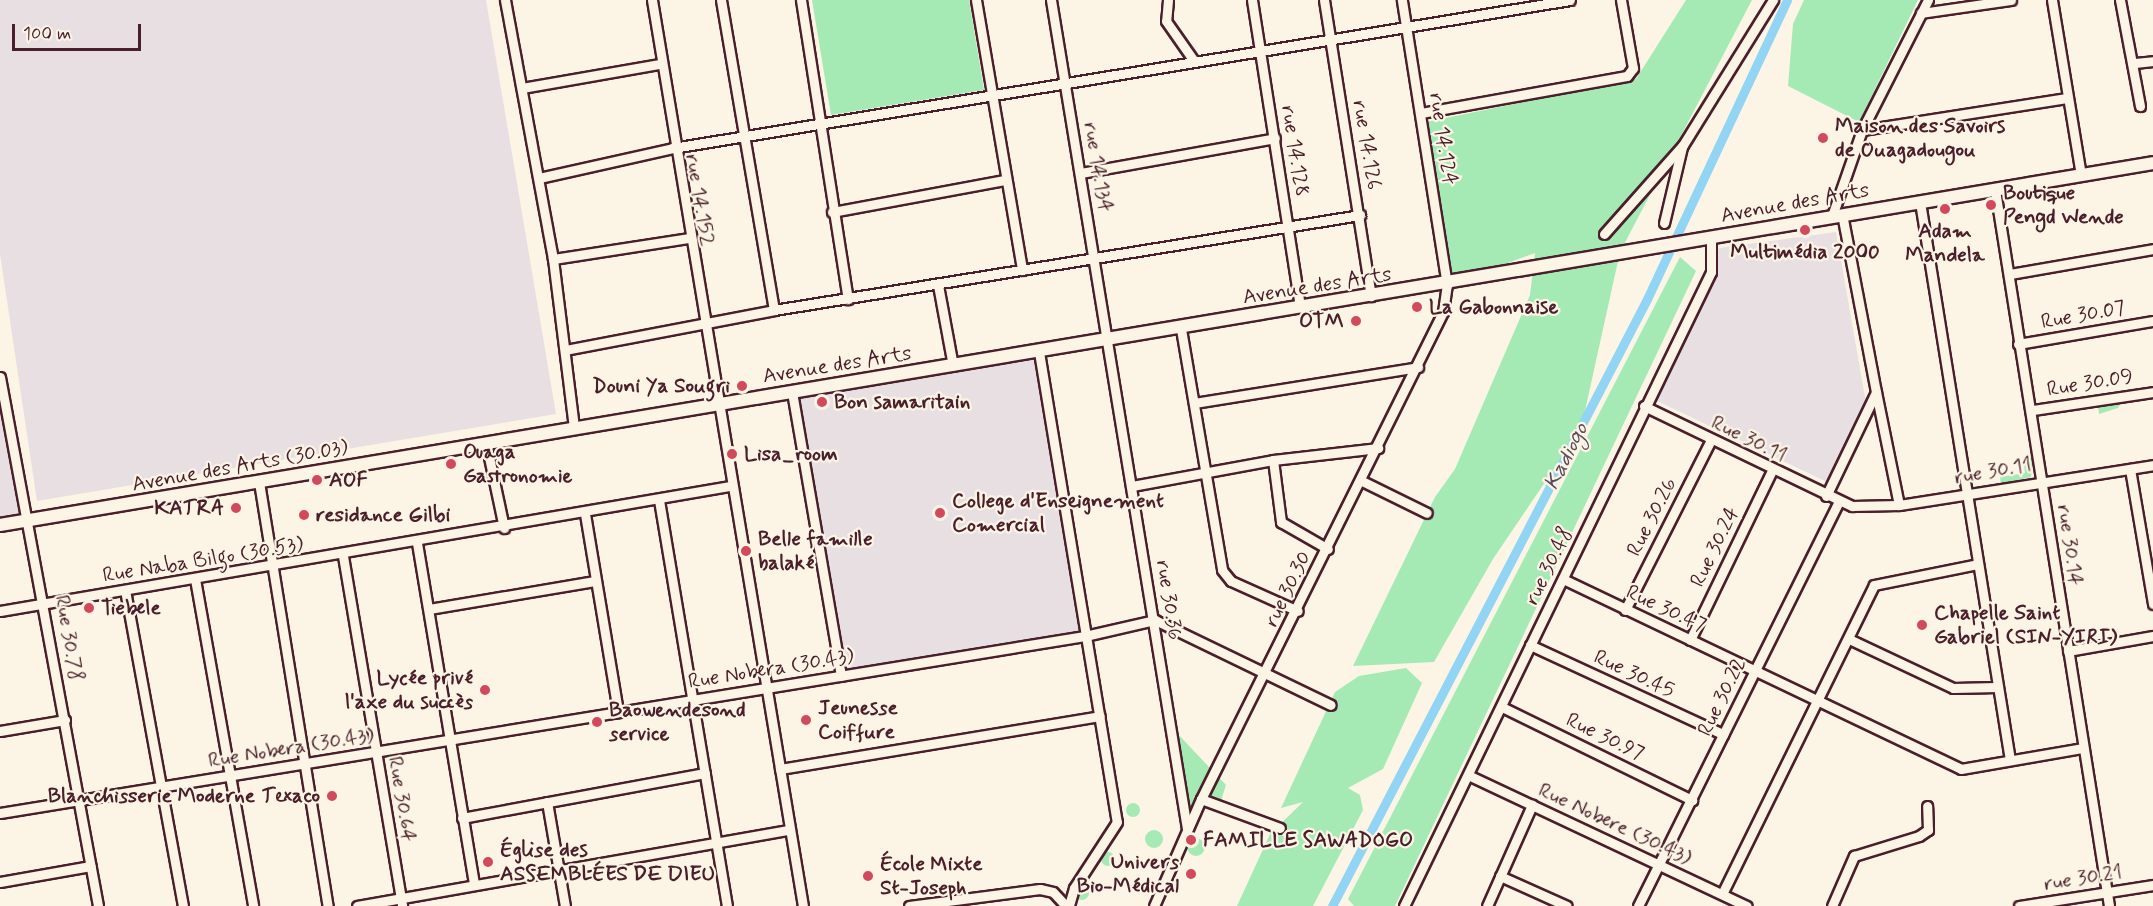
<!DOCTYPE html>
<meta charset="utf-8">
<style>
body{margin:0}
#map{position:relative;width:2153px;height:906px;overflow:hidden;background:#fcf5e5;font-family:Mynerve,sans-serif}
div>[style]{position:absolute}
.built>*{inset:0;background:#e8dfe3}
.green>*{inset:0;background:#a5eab5}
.round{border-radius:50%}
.canal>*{height:9px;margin:-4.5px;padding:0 4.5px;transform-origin:4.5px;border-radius:4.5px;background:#91d4f3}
.roads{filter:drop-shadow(2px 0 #4a1f2b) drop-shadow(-2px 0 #4a1f2b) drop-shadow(0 2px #4a1f2b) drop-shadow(0 -2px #4a1f2b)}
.minor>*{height:9px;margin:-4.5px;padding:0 4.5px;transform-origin:4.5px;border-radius:4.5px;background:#fcf5e5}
.tertiary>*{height:12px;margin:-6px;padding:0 6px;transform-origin:6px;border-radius:6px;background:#fcf5e5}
.dots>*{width:16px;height:16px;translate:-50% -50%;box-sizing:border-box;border:3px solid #fcf5e5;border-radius:50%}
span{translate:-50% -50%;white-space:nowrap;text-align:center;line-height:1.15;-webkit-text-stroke:4.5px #fcf5e5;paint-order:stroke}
.poi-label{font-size:21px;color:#4a1f2b;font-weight:700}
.left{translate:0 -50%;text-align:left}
.right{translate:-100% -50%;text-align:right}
.street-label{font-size:21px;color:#4a1f2b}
.water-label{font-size:22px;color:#5c4c5d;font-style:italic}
.scale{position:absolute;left:12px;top:24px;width:129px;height:27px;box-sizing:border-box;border:3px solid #4a1f2b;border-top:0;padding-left:8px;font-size:18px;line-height:21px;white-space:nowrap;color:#4a1f2b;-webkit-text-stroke:4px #fcf5e5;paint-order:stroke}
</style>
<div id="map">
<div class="built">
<div style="clip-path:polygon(0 0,486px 0,556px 414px,37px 501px,0 254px)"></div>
<div style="clip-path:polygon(1836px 232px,1866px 403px,1827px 482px,1655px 400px,1719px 248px)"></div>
<div style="clip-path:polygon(1043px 352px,1084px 634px,843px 674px,792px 392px)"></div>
<div style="clip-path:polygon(0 377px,29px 520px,0 525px)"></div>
</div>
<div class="green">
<div style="clip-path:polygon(812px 0,969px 0,984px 90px,831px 115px)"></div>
<div style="clip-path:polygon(1686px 0,1752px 0,1620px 252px,1581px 429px,1493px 559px,1434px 662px,1353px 666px,1435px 497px,1455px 469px,1530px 295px,1535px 253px,1453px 283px,1426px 122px,1636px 79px)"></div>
<div style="clip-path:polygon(1804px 0,1918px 0,1859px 122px,1788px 86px,1793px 24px)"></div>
<div style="clip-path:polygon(1680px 257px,1696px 271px,1395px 906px,1354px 906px,1348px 899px)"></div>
<div style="clip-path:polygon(2122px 401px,2118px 408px,2099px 414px,2098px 405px)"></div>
<div style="clip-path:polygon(2034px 454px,2031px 477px,2001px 484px,2000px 477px,2025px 473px,2023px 457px)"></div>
<div style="clip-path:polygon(1406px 668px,1422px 683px,1383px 769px,1348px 788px,1360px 795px,1363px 810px,1313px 906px,1237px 906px,1270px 834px,1303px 802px,1281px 808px,1335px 692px,1359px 676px)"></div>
<div style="clip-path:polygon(1176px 732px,1226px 785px,1220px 804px,1199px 794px,1188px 819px)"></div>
<div class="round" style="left:1126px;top:803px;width:14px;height:14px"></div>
<div class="round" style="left:1145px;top:830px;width:18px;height:18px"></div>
<div class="round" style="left:1187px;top:838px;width:18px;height:18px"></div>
<div class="round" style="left:1101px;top:852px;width:14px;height:14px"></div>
<div class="round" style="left:1075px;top:886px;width:14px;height:14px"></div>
</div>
<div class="canal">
<div style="left:1332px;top:906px;width:684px;rotate:-62.57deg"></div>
<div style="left:1647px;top:299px;width:330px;rotate:-64.9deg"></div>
</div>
<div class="roads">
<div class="minor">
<div style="left:505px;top:0;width:263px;rotate:79.5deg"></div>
<div style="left:553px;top:259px;width:170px;rotate:82.9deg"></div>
<div style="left:652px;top:0;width:918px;rotate:80.54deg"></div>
<div style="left:721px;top:0;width:314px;rotate:80.3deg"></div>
<div style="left:801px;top:0;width:303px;rotate:81.1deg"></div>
<div style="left:976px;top:0;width:274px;rotate:80.3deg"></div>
<div style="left:1051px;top:0;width:840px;rotate:80.68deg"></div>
<div style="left:1168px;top:0;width:21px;rotate:95deg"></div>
<div style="left:1166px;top:21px;width:49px;rotate:55deg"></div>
<div style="left:1252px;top:0;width:311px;rotate:81.1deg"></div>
<div style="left:1324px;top:0;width:300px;rotate:81deg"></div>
<div style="left:2052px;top:0;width:177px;rotate:80.6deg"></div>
<div style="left:2120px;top:0;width:108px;rotate:79.3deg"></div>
<div style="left:1921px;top:13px;width:91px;rotate:-8.2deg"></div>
<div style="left:2135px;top:63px;width:18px;rotate:-6deg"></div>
<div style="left:522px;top:88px;width:140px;rotate:-9.9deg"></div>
<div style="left:1421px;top:113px;width:209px;rotate:-10.2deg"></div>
<div style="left:1627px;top:76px;width:10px;rotate:-53deg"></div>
<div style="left:1633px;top:68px;width:69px;rotate:-100deg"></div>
<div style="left:1862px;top:130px;width:206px;rotate:-8.9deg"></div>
<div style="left:1081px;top:173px;width:197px;rotate:-10.2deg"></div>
<div style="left:539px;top:178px;width:137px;rotate:-12.6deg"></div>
<div style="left:673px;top:148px;width:909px;rotate:-9.37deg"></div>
<div style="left:1995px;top:190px;width:725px;rotate:80.95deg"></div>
<div style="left:1920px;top:202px;width:565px;rotate:80.84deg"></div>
<div style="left:832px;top:212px;width:175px;rotate:-10.5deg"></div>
<div style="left:1832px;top:216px;width:91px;rotate:-70.8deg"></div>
<div style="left:1862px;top:130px;width:146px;rotate:-63.1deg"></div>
<div style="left:1664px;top:223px;width:78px;rotate:-76.7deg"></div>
<div style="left:1604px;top:234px;width:119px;rotate:-48.4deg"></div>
<div style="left:1683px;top:145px;width:171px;rotate:-58.2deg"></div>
<div style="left:553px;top:259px;width:137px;rotate:-8.8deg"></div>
<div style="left:2010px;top:274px;width:145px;rotate:-9.9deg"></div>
<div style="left:938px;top:285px;width:82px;rotate:79.5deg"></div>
<div style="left:1181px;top:329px;width:244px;rotate:80.3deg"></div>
<div style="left:1222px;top:570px;width:14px;rotate:51deg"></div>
<div style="left:1231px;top:581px;width:73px;rotate:24.1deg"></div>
<div style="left:2018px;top:344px;width:137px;rotate:-9.7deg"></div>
<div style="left:565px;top:350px;width:213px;rotate:-10.8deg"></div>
<div style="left:774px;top:310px;width:594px;rotate:-9.21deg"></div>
<div style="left:1039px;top:352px;width:476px;rotate:80.6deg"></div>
<div style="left:1117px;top:822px;width:79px;rotate:123.1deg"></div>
<div style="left:1074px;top:888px;width:19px;rotate:106deg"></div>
<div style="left:0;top:377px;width:538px;rotate:79.5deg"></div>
<div style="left:792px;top:392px;width:288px;rotate:80.2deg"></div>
<div style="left:1876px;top:392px;width:115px;rotate:78.5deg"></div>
<div style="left:1194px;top:403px;width:227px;rotate:-9.1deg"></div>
<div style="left:1644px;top:406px;width:231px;rotate:25.7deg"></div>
<div style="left:1852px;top:506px;width:47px;rotate:-1.2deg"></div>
<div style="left:1899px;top:505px;width:257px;rotate:-8.9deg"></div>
<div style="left:2033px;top:410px;width:121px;rotate:-8.5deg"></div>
<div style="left:486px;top:443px;width:87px;rotate:78deg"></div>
<div style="left:1273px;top:460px;width:63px;rotate:82.6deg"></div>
<div style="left:1281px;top:522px;width:54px;rotate:29.9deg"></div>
<div style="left:2130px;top:469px;width:137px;rotate:80.3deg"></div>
<div style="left:1362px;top:481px;width:72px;rotate:26.2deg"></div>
<div style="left:259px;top:482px;width:430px;rotate:80.8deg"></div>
<div style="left:1132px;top:486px;width:143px;rotate:-10.4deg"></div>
<div style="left:1273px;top:460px;width:106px;rotate:-6.5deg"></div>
<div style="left:1826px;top:496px;width:115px;rotate:-64.3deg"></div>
<div style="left:1876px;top:392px;width:181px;rotate:-100.8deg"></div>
<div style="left:659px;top:500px;width:412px;rotate:80.5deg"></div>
<div style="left:585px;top:514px;width:201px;rotate:80.5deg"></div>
<div style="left:417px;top:543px;width:346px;rotate:80.5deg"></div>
<div style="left:343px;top:556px;width:355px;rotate:80.4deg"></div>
<div style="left:195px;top:579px;width:332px;rotate:79.9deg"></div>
<div style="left:1563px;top:579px;width:441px;rotate:25.5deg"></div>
<div style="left:1961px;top:769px;width:124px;rotate:-9.8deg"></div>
<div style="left:125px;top:590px;width:321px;rotate:79.6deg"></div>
<div style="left:429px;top:609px;width:168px;rotate:-9.6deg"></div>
<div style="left:1625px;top:610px;width:191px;rotate:-63.2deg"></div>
<div style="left:0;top:611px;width:741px;rotate:-9.72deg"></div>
<div style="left:1849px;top:639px;width:115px;rotate:25.2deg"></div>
<div style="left:1953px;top:688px;width:45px;rotate:-1.3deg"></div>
<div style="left:1690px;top:640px;width:189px;rotate:-64.2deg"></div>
<div style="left:1530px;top:645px;width:213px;rotate:24.8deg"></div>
<div style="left:2068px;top:651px;width:86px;rotate:-10deg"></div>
<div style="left:1502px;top:707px;width:212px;rotate:26.1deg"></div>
<div style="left:0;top:731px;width:66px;rotate:-9.6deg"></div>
<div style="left:780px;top:769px;width:324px;rotate:-9.4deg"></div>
<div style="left:1468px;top:775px;width:308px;rotate:25.2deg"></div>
<div style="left:1201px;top:799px;width:84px;rotate:20.2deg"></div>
<div style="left:547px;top:802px;width:106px;rotate:80.2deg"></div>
<div style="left:0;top:813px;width:1099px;rotate:-9.27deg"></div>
<div style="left:1085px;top:636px;width:72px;rotate:-12.9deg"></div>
<div style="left:1155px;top:620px;width:195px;rotate:25.8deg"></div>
<div style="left:462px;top:818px;width:247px;rotate:-10.5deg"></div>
<div style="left:1500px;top:876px;width:73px;rotate:24.1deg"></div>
<div style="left:0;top:882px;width:92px;rotate:-10deg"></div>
<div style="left:1722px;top:894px;width:344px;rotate:-63.8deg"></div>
<div style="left:1874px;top:585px;width:106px;rotate:-11.4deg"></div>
<div style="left:357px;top:906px;width:438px;rotate:-10deg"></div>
<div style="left:909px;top:906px;width:132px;rotate:-7.4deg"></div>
<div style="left:1040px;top:889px;width:13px;rotate:13deg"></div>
<div style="left:1053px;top:892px;width:19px;rotate:47deg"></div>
<div style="left:1154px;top:906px;width:117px;rotate:-66.3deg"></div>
<div style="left:1201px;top:799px;width:544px;rotate:-63.58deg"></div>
<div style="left:1443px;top:312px;width:27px;rotate:-82deg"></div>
<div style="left:1447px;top:285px;width:289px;rotate:-99deg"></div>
<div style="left:1404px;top:906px;width:704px;rotate:-64.16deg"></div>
<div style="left:1711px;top:272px;width:34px;rotate:-90deg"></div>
<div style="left:1487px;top:906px;width:111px;rotate:-66deg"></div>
<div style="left:1638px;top:906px;width:450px;rotate:-63.6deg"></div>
<div style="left:1832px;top:906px;width:55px;rotate:-66.3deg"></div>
<div style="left:1854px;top:856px;width:68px;rotate:-17.1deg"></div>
<div style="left:1919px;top:836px;width:11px;rotate:-34deg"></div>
<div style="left:1928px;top:830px;width:24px;rotate:-92deg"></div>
<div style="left:2019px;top:906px;width:136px;rotate:-8.9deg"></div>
</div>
<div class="tertiary">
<div style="left:0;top:525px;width:2183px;rotate:-9.54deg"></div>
</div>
</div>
<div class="dots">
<div style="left:1823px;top:138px;background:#d1495b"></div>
<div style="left:1991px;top:205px;background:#d1495b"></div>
<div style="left:1945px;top:209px;background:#d1495b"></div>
<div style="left:1805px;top:230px;background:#d1495b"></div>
<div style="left:1417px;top:307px;background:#d1495b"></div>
<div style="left:1356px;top:321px;background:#d1495b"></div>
<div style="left:742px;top:386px;background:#d1495b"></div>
<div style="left:822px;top:402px;background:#d1495b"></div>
<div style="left:732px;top:454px;background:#d1495b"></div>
<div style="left:451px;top:464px;background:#d1495b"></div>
<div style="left:317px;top:480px;background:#d1495b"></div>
<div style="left:236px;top:508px;background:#d1495b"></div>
<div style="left:940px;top:513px;background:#d1495b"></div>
<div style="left:304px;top:515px;background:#d1495b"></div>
<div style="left:746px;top:551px;background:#d1495b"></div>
<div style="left:89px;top:608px;background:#d1495b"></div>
<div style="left:1922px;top:625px;background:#d1495b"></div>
<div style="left:485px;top:690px;background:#d1495b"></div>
<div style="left:806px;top:720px;background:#d1495b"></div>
<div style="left:597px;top:722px;background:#d1495b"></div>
<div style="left:332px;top:796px;background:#d1495b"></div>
<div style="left:1191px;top:840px;background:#d1495b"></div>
<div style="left:488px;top:862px;background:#d1495b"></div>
<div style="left:1191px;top:874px;background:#d1495b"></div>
<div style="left:868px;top:876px;background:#d1495b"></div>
</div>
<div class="poi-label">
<span class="left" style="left:1835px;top:138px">Maison des Savoirs<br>de Ouagadougou</span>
<span class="left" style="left:2003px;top:205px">Boutique<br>Pengd Wende</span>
<span style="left:1945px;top:243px">Adam<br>Mandela</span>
<span style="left:1805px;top:252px">Multimédia 2000</span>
<span class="left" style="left:1429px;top:307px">La Gabonnaise</span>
<span class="right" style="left:1344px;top:321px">OTM</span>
<span class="right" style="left:730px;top:386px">Douni Ya Sougri</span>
<span class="left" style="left:834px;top:402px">Bon samaritain</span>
<span class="left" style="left:463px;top:464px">Ouaga<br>Gastronomie</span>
<span class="left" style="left:744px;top:454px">Lisa_room</span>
<span class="left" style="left:329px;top:480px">AOF</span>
<span class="left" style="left:952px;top:513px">College d'Enseignement<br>Comercial</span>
<span class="right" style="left:224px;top:508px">KATRA</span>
<span class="left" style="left:316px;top:515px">residance Gilbi</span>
<span class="left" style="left:758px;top:551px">Belle famille<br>balaké</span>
<span class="left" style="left:101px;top:608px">Tiebele</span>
<span class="left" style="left:1934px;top:625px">Chapelle Saint<br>Gabriel (SIN-YIRI)</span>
<span class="right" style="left:473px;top:690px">Lycée privé<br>l'axe du succès</span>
<span class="left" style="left:818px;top:720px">Jeunesse<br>Coiffure</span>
<span class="left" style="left:609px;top:722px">Baowendesond<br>service</span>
<span class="right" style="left:320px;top:796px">Blanchisserie Moderne Texaco</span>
<span class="left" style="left:1203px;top:840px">FAMILLE SAWADOGO</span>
<span class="left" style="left:500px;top:862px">Église des<br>ASSEMBLÉES DE DIEU</span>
<span class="right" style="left:1179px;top:874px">Univers<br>Bio-Médical</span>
<span class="left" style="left:880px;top:876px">École Mixte<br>St-Joseph</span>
</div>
<div class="street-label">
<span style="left:1443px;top:139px;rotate:81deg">rue 14.124</span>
<span style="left:1367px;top:145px;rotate:80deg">rue 14.126</span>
<span style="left:1295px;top:151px;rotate:81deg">rue 14.128</span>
<span style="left:1098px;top:167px;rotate:80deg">rue 14.134</span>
<span style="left:700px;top:200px;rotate:80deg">rue 14.152</span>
<span style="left:1795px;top:203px;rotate:-10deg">Avenue des Arts</span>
<span style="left:1317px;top:286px;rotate:-9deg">Avenue des Arts</span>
<span style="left:2083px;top:315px;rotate:-10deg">Rue 30.07</span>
<span style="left:837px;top:365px;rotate:-9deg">Avenue des Arts</span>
<span style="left:2090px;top:383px;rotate:-9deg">Rue 30.09</span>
<span style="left:1749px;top:439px;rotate:26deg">Rue 30.11</span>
<span style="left:240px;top:466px;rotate:-10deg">Avenue des Arts (30.03)</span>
<span style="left:1993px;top:471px;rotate:-10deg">rue 30.11</span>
<span style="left:1652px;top:517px;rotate:-63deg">Rue 30.26</span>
<span style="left:2070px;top:545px;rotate:81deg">rue 30.14</span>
<span style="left:1715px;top:547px;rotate:-64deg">Rue 30.24</span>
<span style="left:203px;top:560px;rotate:-9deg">Rue Naba Bilgo (30.53)</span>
<span style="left:1549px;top:566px;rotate:-64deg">rue 30.48</span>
<span style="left:1288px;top:589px;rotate:-64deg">rue 30.30</span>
<span style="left:1169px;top:600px;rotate:81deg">rue 30.36</span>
<span style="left:1666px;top:609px;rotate:25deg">Rue 30.47</span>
<span style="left:69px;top:638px;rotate:80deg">Rue 30.78</span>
<span style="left:771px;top:669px;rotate:-9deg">Rue Nobera (30.43)</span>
<span style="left:1634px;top:674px;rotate:25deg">Rue 30.45</span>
<span style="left:1722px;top:697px;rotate:-64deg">Rue 30.22</span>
<span style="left:1605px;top:737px;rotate:26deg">Rue 30.97</span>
<span style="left:291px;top:748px;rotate:-9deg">Rue Nobera (30.43)</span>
<span style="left:402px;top:799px;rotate:80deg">Rue 30.64</span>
<span style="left:1615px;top:824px;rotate:25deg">Rue Nobere (30.43)</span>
<span style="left:2083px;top:878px;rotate:-9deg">rue 30.21</span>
</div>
<div class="water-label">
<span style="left:1567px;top:457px;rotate:-63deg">Kadiogo</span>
</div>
<div class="scale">100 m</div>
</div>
